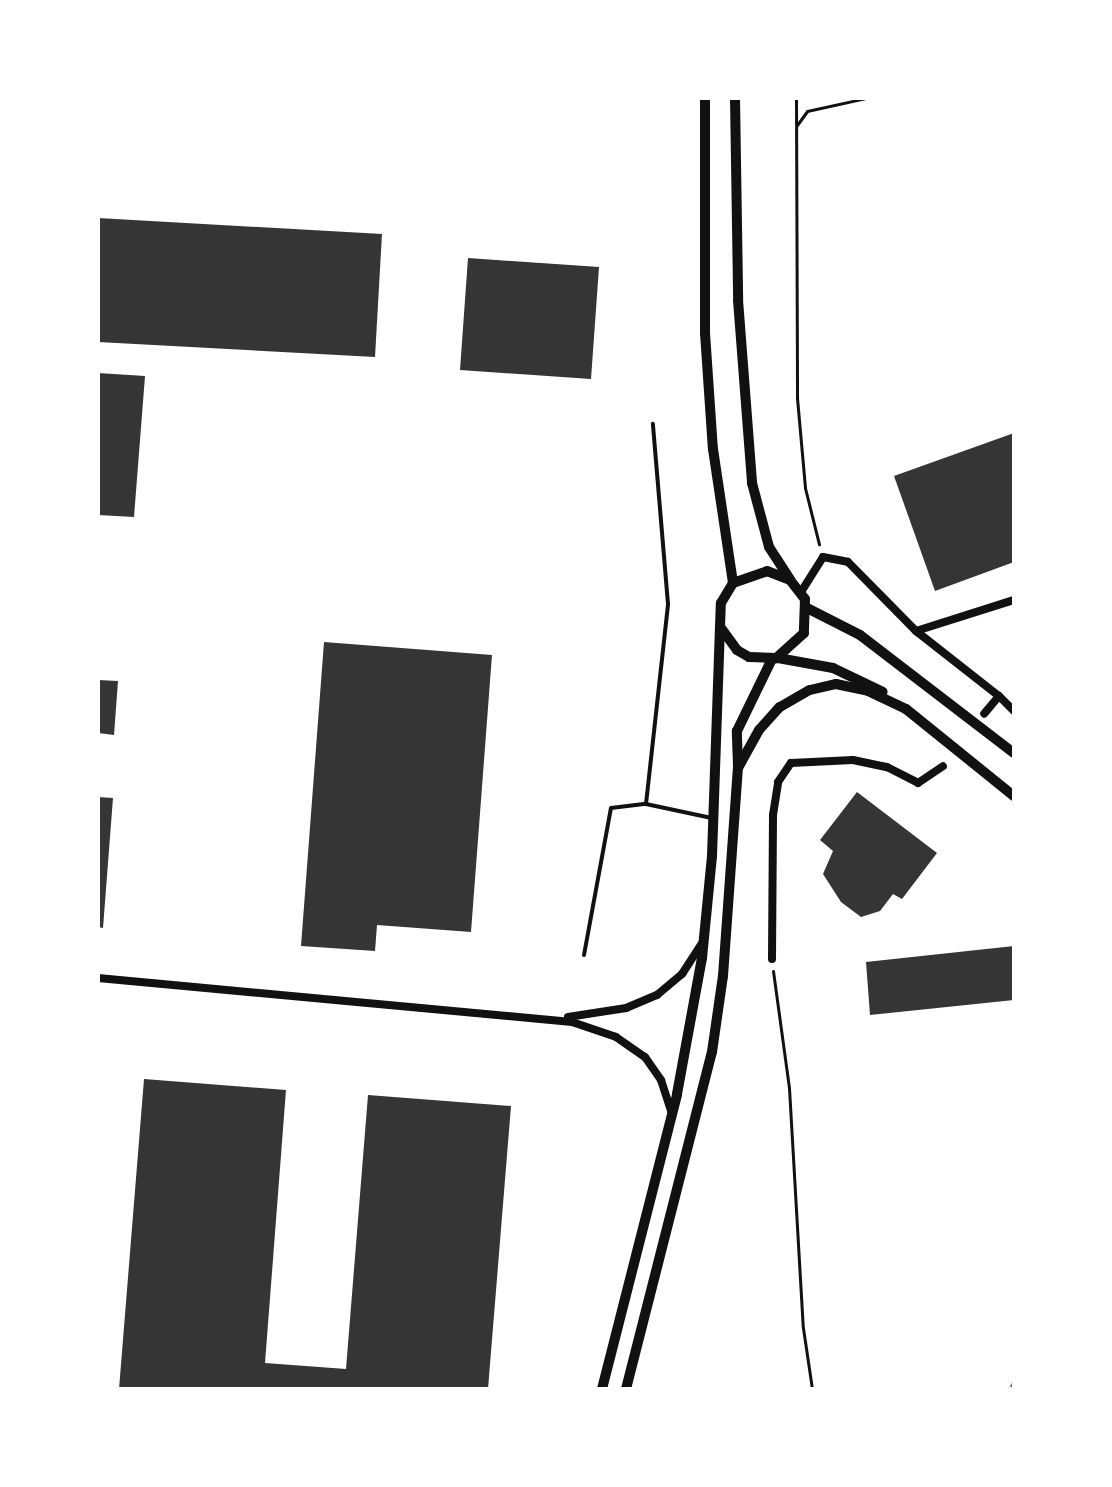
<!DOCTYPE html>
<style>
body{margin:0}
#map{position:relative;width:1112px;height:1487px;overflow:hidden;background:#fff;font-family:Arial,sans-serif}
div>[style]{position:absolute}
.building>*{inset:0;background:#353535}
.path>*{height:3px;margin:-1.5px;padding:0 1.5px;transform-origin:1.5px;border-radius:1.5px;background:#111}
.service>*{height:4px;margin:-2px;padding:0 2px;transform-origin:2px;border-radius:2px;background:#111}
.minor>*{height:8px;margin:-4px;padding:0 4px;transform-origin:4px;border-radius:4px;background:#111}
.tertiary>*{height:10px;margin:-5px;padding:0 5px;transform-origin:5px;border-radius:5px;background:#111}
.rail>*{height:6px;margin:-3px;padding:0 3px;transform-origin:3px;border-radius:3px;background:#707070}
span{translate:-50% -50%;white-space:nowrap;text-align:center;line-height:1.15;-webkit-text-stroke:6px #fff;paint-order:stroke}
.frame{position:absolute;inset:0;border:100px solid #fff;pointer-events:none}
</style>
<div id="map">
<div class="building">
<div style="clip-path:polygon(98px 218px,382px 234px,375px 357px,98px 342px)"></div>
<div style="clip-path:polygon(468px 258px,599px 267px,591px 379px,460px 370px)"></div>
<div style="clip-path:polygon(98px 373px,145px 376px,134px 517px,98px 515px)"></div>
<div style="clip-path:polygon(1014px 433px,1014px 562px,935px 591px,894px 476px)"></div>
<div style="clip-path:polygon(324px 642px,492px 655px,471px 932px,377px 925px,375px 951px,301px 946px)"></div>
<div style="clip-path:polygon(98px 680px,118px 681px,114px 735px,98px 733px)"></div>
<div style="clip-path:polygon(857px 792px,937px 853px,902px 899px,893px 894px,880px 911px,861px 917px,841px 902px,823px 874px,833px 851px,820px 840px)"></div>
<div style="clip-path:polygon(98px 797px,113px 798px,103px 928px,98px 927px)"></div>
<div style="clip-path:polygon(1014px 946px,1014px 1000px,870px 1015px,866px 962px)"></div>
<div style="clip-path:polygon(144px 1079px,286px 1090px,265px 1363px,346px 1369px,368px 1095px,511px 1106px,488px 1389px,119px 1389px)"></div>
</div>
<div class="path">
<div style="left:796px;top:98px;width:300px;rotate:89.8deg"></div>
<div style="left:797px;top:398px;width:90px;rotate:84.9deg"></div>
<div style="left:805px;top:488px;width:58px;rotate:76deg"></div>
<div style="left:797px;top:125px;width:17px;rotate:-54deg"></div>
<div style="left:807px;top:111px;width:60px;rotate:-12.4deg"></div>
<div style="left:773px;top:971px;width:118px;rotate:82.2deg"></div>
<div style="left:789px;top:1088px;width:240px;rotate:86.7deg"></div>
<div style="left:803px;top:1328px;width:62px;rotate:81.6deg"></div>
</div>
<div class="service">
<div style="left:646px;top:804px;width:67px;rotate:12deg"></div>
<div style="left:584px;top:955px;width:149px;rotate:-79.6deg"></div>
<div style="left:611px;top:808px;width:35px;rotate:-7deg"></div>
<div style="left:646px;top:804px;width:201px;rotate:-83.7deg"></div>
<div style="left:668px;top:604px;width:181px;rotate:-94.8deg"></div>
</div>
<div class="minor">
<div style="left:801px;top:592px;width:41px;rotate:-57.8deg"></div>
<div style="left:823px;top:557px;width:25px;rotate:11deg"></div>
<div style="left:848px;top:562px;width:97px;rotate:45.4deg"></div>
<div style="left:916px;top:631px;width:103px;rotate:-17.6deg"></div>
<div style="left:916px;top:631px;width:105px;rotate:38.1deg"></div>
<div style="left:999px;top:696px;width:23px;rotate:130deg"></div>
<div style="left:999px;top:696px;width:21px;rotate:45deg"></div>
<div style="left:772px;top:959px;width:144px;rotate:-89.6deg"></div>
<div style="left:773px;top:815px;width:33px;rotate:-81deg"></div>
<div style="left:778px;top:782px;width:23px;rotate:-56deg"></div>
<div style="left:791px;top:763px;width:62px;rotate:-2.8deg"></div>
<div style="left:853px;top:760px;width:35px;rotate:12deg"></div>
<div style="left:887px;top:767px;width:35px;rotate:27deg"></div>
<div style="left:918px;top:783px;width:30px;rotate:-34deg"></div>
<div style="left:98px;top:978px;width:476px;rotate:5.3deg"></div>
<div style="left:572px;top:1022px;width:46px;rotate:18.8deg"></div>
<div style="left:616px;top:1037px;width:35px;rotate:35deg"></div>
<div style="left:645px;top:1057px;width:28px;rotate:55deg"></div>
<div style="left:661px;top:1080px;width:33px;rotate:72deg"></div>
<div style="left:568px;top:1017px;width:59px;rotate:-8.8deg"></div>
<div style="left:626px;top:1008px;width:34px;rotate:-23deg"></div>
<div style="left:657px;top:995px;width:33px;rotate:-40deg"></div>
<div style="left:682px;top:974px;width:37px;rotate:-57deg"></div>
</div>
<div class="tertiary">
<div style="left:705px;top:98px;width:235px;rotate:90deg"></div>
<div style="left:705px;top:333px;width:116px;rotate:86.1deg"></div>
<div style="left:713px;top:449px;width:135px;rotate:81.5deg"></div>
<div style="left:735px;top:98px;width:202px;rotate:89.1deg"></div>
<div style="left:738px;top:300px;width:184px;rotate:85.6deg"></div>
<div style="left:752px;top:483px;width:66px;rotate:75.1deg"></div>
<div style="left:769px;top:547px;width:37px;rotate:57deg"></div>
<div style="left:807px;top:608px;width:59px;rotate:27deg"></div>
<div style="left:860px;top:635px;width:194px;rotate:37.5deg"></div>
<div style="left:778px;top:658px;width:56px;rotate:10.3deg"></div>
<div style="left:833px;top:668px;width:55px;rotate:25.6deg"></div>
<div style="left:738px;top:766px;width:35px;rotate:-92deg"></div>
<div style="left:737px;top:731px;width:80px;rotate:-64.1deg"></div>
<div style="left:602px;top:1389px;width:304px;rotate:-75.7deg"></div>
<div style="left:677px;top:1094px;width:138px;rotate:-79.6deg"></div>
<div style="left:702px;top:958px;width:102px;rotate:-84.4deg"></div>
<div style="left:712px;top:856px;width:253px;rotate:-88deg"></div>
<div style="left:721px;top:603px;width:23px;rotate:-59deg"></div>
<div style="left:733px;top:583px;width:36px;rotate:-19deg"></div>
<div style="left:767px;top:571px;width:25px;rotate:21deg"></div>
<div style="left:790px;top:580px;width:24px;rotate:52deg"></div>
<div style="left:805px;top:599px;width:34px;rotate:92deg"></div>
<div style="left:804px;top:633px;width:38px;rotate:138deg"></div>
<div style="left:776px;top:658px;width:27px;rotate:-178deg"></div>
<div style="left:749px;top:657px;width:14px;rotate:-150deg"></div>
<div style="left:737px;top:650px;width:27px;rotate:-126deg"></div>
<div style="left:626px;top:1389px;width:348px;rotate:-75.7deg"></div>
<div style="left:712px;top:1052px;width:77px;rotate:-81.8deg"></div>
<div style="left:723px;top:976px;width:209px;rotate:-85.9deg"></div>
<div style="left:738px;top:768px;width:43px;rotate:-61.1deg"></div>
<div style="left:759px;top:730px;width:31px;rotate:-48deg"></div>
<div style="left:780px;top:707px;width:34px;rotate:-30deg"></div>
<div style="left:810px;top:690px;width:27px;rotate:-13deg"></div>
<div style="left:836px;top:684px;width:33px;rotate:12deg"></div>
<div style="left:868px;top:691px;width:42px;rotate:25.3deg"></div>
<div style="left:906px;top:709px;width:139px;rotate:38.9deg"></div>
</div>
<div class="rail">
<div style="left:1012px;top:1389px;width:4px;rotate:-63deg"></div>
</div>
<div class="frame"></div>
</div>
